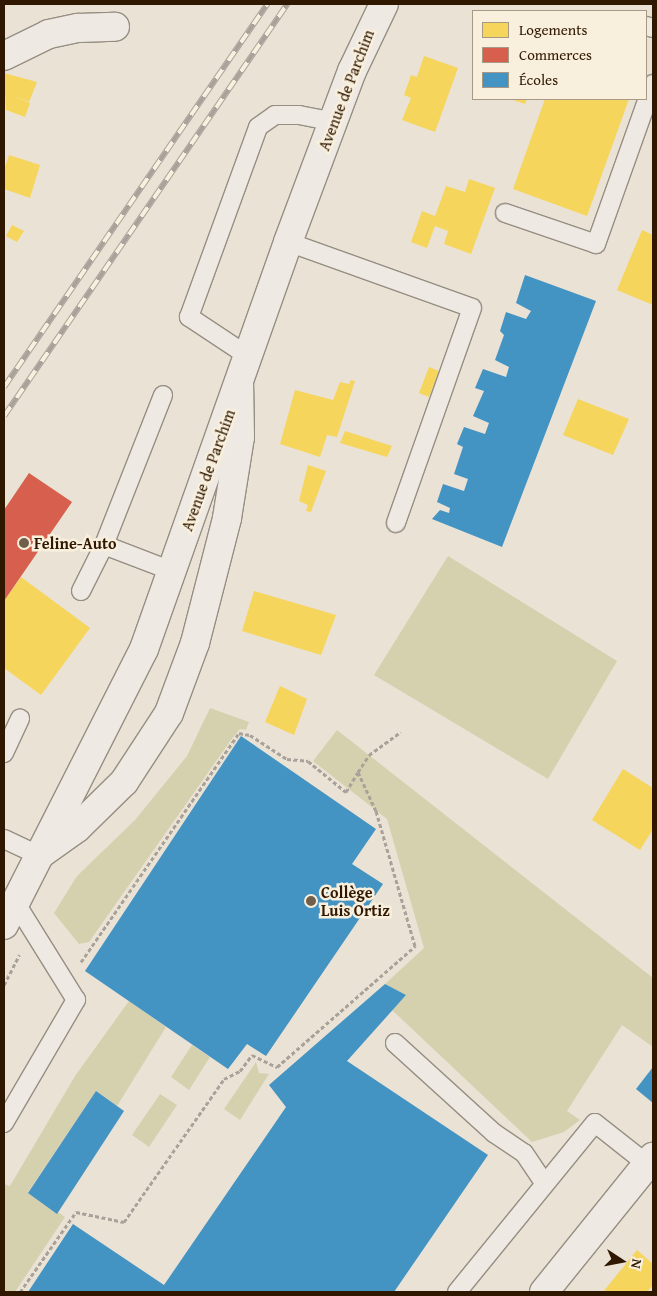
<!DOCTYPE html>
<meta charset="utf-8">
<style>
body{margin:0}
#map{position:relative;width:657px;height:1296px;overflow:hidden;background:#eae2d4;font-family:"Gentium Book Plus",serif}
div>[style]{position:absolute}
.green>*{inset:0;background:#d5d1af}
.homes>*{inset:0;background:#f6d55c}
.shops>*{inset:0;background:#d6604d}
.schools>*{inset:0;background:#4393c3}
.path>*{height:3px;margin-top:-1.5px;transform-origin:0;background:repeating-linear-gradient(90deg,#a9a29a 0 4px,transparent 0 6.5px)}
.roads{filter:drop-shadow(1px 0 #968e83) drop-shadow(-1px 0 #968e83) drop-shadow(0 1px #968e83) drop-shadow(0 -1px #968e83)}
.lane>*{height:18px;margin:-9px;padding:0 9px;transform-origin:9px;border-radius:9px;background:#eeeae3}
.street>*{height:28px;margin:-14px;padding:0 14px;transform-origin:14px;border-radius:14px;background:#eeeae3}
.secondary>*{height:28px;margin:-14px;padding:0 14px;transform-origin:14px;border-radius:14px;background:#eeeae3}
.rail>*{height:5.5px;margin-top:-2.75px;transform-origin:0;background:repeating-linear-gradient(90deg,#f8efdd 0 11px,#a9a29a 0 22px);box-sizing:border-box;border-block:1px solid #a9a29a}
.dots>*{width:14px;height:14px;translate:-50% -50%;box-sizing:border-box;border:2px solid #f8efdd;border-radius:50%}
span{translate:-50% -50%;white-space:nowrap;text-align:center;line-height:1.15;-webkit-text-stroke:5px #f8efdd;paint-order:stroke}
.street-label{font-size:16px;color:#301800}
.poi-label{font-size:16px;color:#301800;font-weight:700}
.left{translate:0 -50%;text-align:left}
.frame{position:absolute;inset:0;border:5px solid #301800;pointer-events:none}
.legend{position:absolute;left:472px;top:10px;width:175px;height:90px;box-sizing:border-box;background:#f8efdd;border:1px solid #a89985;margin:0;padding:6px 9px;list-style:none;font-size:15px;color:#301800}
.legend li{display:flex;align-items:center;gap:10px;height:25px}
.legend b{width:25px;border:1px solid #a89985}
.north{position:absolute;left:597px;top:1236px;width:50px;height:50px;-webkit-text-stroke:4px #f8efdd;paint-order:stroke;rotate:101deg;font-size:14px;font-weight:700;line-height:20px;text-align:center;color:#301800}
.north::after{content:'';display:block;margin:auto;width:18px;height:22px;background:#301800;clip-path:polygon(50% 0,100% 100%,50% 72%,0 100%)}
</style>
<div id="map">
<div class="green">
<div style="clip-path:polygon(448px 556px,617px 661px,548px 779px,374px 675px)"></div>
<div style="clip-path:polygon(210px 708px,249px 722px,246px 730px,240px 729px,231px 740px,89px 942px,79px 944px,54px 913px,77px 876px,135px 820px,187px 756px)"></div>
<div style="clip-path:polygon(337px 730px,653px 978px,653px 1047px,622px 1025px,567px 1111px,580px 1120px,564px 1132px,532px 1142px,392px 1010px,406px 995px,385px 984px,424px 948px,387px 819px,313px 761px)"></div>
<div style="clip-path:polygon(129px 1001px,166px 1027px,117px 1106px,96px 1091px,28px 1192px,65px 1217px,15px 1292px,4px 1292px,4px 1184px,10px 1186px,75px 1076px)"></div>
<div style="clip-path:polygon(192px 1045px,210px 1057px,189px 1090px,171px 1077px)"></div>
<div style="clip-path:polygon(256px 1062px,259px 1073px,269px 1074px,240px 1120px,224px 1109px)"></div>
<div style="clip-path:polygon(160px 1094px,177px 1105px,149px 1147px,132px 1135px)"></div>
</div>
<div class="homes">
<div style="clip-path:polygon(424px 56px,458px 68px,435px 132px,402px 120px,411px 98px,404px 95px,411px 75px,417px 77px)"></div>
<div style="clip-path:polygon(4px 73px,37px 82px,29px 102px,11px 95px,30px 103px,25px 117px,6px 110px)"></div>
<div style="clip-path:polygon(510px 99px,527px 99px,525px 104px)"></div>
<div style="clip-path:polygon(545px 99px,629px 99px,587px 216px,513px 189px)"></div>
<div style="clip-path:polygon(9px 155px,40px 165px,30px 198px,4px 189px,4px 170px)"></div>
<div style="clip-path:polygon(469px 179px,495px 188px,471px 254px,444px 244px,448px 231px,435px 226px,427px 248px,411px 242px,422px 211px,435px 216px,446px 186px,465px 192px)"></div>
<div style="clip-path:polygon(12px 225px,24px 231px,17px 242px,6px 236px)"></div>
<div style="clip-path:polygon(642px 230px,653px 235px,653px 305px,617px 290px)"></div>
<div style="clip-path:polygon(429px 367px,439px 371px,429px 397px,419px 393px)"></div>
<div style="clip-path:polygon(351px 380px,355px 381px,337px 437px,327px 435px,320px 457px,280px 444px,295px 390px,333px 400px,340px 382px,349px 384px)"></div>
<div style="clip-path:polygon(578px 399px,629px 419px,613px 455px,563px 435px)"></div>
<div style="clip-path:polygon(345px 431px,392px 446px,387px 457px,340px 443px)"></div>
<div style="clip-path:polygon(308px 465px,326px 471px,311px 512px,306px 511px,308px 505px,299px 501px)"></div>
<div style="clip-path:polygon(21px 577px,90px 628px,41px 695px,4px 668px,4px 601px)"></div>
<div style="clip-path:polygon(254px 591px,336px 615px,321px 655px,242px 631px)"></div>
<div style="clip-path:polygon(280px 686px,307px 699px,294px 735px,265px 722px)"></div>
<div style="clip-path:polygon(623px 769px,653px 788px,653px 829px,640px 850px,592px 820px)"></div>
<div style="clip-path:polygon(637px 1250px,653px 1264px,653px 1285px,647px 1292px,603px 1292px)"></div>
</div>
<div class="shops">
<div style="clip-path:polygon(29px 473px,72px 502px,4px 601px,4px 510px)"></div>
</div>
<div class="schools">
<div style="clip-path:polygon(525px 275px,596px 301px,502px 547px,432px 519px,440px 510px,449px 513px,450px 508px,437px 502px,443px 484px,464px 491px,468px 479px,454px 474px,463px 447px,457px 444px,464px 427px,485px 434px,489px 423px,473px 416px,484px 391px,475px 388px,483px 369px,506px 377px,509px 367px,495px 360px,504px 335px,500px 331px,506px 312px,526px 319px,531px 311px,516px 303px)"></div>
<div style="clip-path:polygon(241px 736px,376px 829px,352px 864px,383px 884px,266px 1056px,247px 1044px,228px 1069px,85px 971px)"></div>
<div style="clip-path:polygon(385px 984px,406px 995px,347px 1061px,488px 1155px,394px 1292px,28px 1292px,73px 1224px,164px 1285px,286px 1107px,269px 1085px)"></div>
<div style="clip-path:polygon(653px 1067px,653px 1103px,636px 1089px)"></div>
<div style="clip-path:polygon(96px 1091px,124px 1111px,57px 1214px,28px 1193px)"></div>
</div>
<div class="path">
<div style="left:81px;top:962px;width:278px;rotate:-55.4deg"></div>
<div style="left:239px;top:733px;width:11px;rotate:10deg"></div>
<div style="left:250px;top:735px;width:44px;rotate:33deg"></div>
<div style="left:287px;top:759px;width:21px;rotate:5deg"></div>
<div style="left:308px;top:761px;width:49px;rotate:39.2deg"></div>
<div style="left:346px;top:792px;width:23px;rotate:-59deg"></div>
<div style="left:4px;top:985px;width:34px;rotate:-63deg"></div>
<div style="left:20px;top:1292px;width:98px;rotate:-55deg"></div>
<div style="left:76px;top:1212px;width:49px;rotate:11.8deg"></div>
<div style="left:124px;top:1222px;width:174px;rotate:-55deg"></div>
<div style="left:224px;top:1079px;width:18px;rotate:-27deg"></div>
<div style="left:240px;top:1071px;width:20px;rotate:-53deg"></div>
<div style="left:252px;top:1055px;width:28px;rotate:26deg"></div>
<div style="left:277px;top:1067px;width:184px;rotate:-41.2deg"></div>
<div style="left:415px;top:946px;width:141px;rotate:-106.1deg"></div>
<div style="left:376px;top:811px;width:43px;rotate:-114.8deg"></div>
<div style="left:358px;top:772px;width:20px;rotate:-57deg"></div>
<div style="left:369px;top:755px;width:39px;rotate:-36deg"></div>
</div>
<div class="roads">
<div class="lane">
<div style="left:646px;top:26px;width:7px;rotate:16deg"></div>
<div style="left:505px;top:213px;width:96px;rotate:18.8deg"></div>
<div style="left:596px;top:244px;width:170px;rotate:-70.4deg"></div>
<div style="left:288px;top:242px;width:195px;rotate:19.7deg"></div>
<div style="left:472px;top:308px;width:228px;rotate:109.5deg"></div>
<div style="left:248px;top:356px;width:71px;rotate:-146.5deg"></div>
<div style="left:189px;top:317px;width:202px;rotate:-70deg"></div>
<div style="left:258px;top:127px;width:21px;rotate:-35deg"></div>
<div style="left:275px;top:115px;width:24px"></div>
<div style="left:299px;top:115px;width:36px;rotate:11deg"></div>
<div style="left:104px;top:545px;width:73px;rotate:20.9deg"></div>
<div style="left:81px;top:591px;width:51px;rotate:-63.4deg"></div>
<div style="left:104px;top:545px;width:161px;rotate:-68.5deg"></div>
<div style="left:4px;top:753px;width:38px;rotate:-65deg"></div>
<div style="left:4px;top:839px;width:38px;rotate:25deg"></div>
<div style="left:395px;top:1043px;width:134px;rotate:42.3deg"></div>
<div style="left:494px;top:1133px;width:36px;rotate:34deg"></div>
<div style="left:524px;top:1153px;width:37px;rotate:56deg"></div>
<div style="left:4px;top:1123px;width:143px;rotate:-59.7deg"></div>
<div style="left:76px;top:1000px;width:115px;rotate:-121.9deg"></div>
<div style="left:457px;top:1292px;width:218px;rotate:-50.8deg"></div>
<div style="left:595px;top:1123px;width:66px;rotate:38.3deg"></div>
</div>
<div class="street">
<div style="left:4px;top:56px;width:50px;rotate:-26.1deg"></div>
<div style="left:49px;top:34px;width:30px;rotate:-12deg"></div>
<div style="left:78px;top:28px;width:37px;rotate:-2deg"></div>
<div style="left:39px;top:855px;width:47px;rotate:-35.4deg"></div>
<div style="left:77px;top:828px;width:66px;rotate:-44.4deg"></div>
<div style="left:124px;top:782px;width:82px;rotate:-56.9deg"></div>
<div style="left:169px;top:713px;width:75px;rotate:-69.6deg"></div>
<div style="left:195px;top:643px;width:129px;rotate:-75.6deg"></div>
<div style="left:227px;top:518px;width:82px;rotate:-80.9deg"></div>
<div style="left:240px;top:437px;width:55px;rotate:-91deg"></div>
<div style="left:544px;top:1292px;width:174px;rotate:-51.1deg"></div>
</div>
<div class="secondary">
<div style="left:4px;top:925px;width:309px;rotate:-63.1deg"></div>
<div style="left:144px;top:649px;width:432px;rotate:-70.5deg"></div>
<div style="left:288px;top:242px;width:183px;rotate:-69.5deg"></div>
<div style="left:352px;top:71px;width:74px;rotate:-64.5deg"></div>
</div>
</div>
<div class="rail">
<div style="left:4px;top:387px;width:465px;rotate:-55.5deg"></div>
<div style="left:4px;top:416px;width:500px;rotate:-55.5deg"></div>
</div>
<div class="dots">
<div style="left:24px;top:543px;background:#715f4a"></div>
<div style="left:311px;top:901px;background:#715f4a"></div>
</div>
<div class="street-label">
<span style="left:346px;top:90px;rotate:-69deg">Avenue de Parchim</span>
<span style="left:208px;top:470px;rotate:-70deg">Avenue de Parchim</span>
</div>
<div class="poi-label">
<span class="left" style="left:34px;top:543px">Feline-Auto</span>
<span class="left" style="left:321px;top:901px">Collège<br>Luis Ortiz</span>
</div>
<div class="frame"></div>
<ul class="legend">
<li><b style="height:14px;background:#f6d55c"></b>Logements</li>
<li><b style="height:14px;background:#d6604d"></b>Commerces</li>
<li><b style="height:14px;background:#4393c3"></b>Écoles</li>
</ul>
<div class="north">N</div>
</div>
